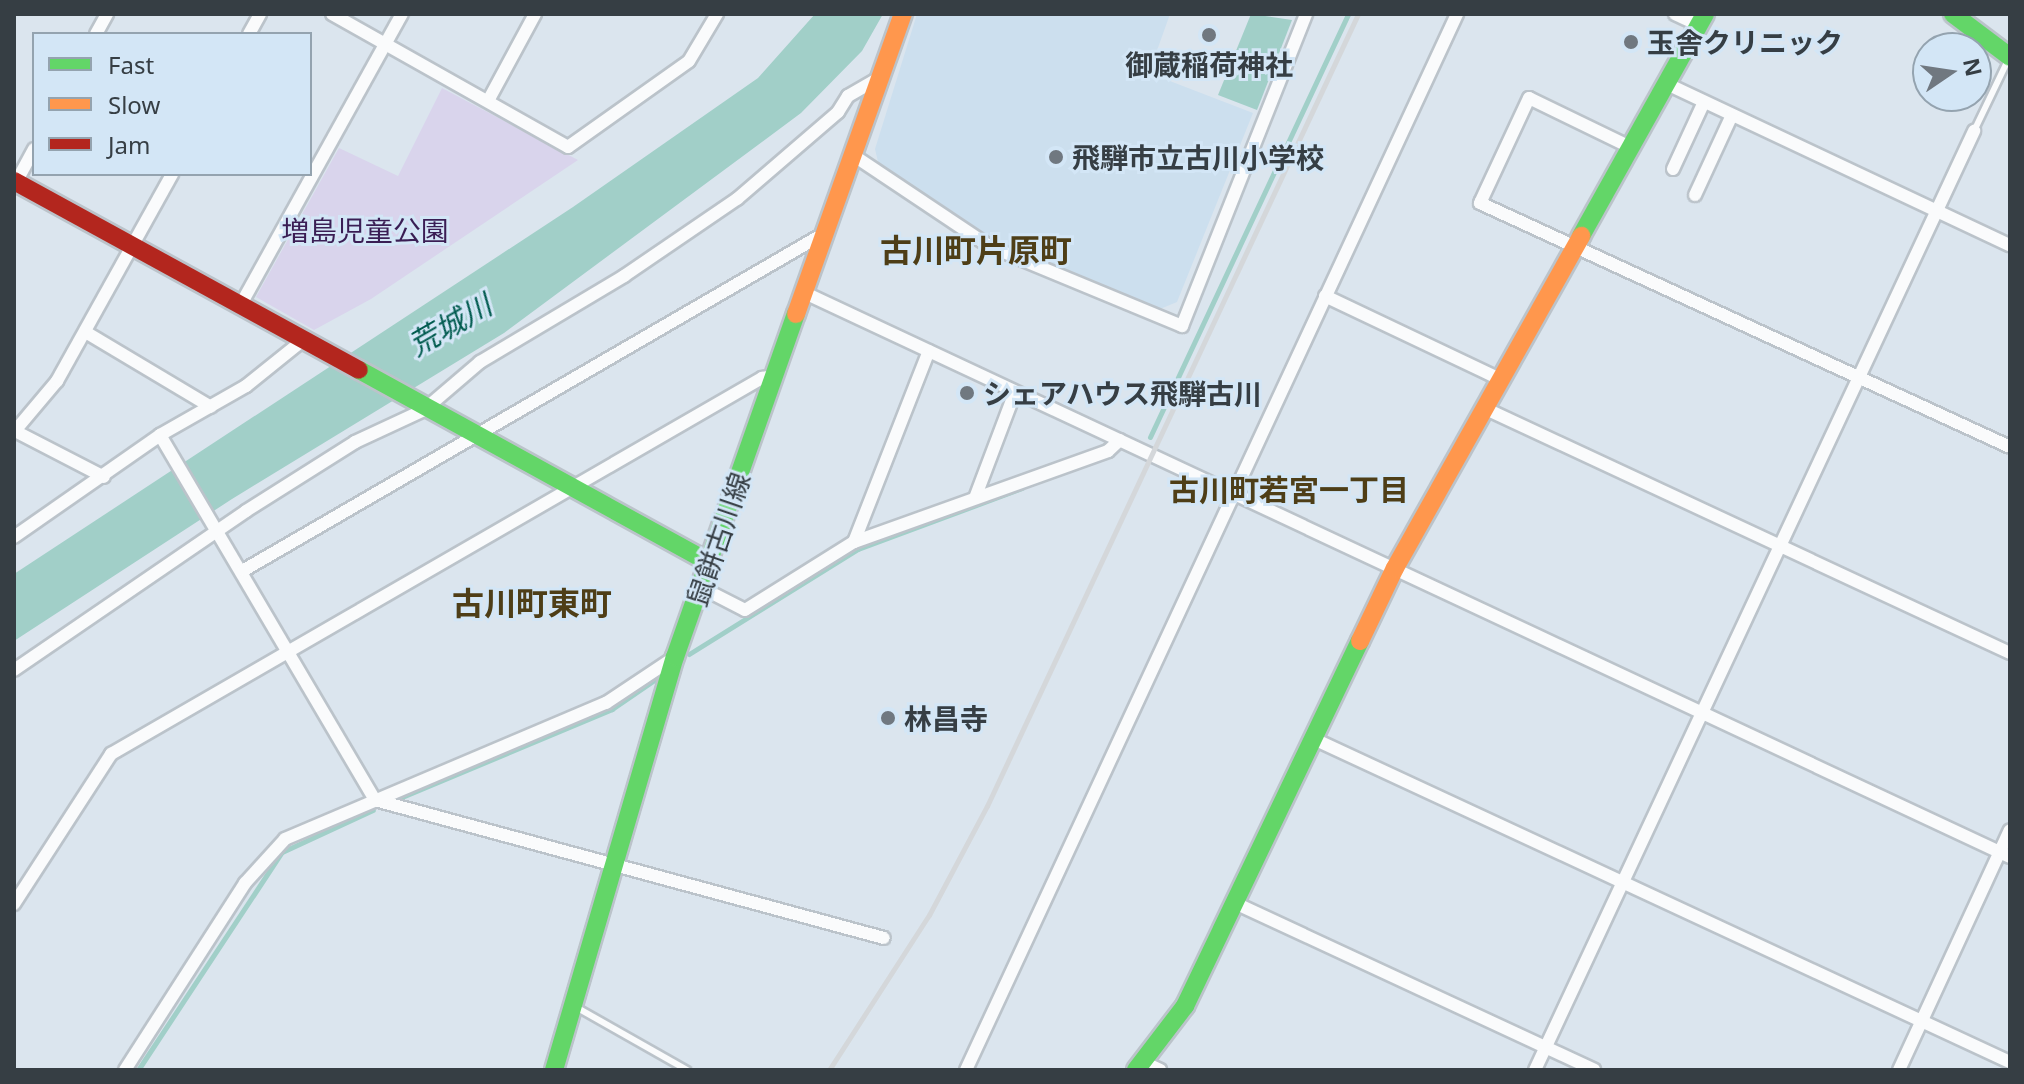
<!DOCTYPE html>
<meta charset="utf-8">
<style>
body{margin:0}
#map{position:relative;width:2024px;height:1084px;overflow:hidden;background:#dbe5ee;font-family:"Noto Sans","Noto Sans JP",sans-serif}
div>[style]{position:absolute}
.built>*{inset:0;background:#ccdfee}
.green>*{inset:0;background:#d9d4ec}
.water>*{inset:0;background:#a1cfc8}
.stream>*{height:5px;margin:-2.5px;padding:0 2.5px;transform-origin:2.5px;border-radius:2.5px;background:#a1cfc8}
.roads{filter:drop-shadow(2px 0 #bbc3ca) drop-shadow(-2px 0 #bbc3ca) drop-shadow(0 2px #bbc3ca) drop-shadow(0 -2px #bbc3ca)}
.lane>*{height:6px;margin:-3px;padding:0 3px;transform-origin:3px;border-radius:3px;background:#fafbfc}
.street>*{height:12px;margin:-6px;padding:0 6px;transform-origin:6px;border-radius:6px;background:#fafbfc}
.fast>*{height:18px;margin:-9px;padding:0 9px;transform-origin:9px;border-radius:9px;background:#63d668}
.slow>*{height:18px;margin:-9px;padding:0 9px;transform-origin:9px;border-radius:9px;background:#ff974d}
.jam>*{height:18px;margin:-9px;padding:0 9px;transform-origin:9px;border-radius:9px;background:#b3261e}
.rail>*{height:5px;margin:-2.5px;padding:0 2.5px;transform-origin:2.5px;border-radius:2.5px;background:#d4d7da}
.dots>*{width:22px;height:22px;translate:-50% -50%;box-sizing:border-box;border:4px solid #d3e6f6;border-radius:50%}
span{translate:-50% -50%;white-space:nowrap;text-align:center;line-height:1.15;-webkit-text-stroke:6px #d3e6f6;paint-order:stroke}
.poi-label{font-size:28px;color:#363e44;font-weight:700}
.left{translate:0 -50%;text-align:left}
.park-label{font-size:28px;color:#3a1e54}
.street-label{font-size:28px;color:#363e44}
.water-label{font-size:30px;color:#015b4f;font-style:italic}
.neighbourhood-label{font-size:30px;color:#4e3e17;font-weight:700}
.quarter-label{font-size:32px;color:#4e3e17;font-weight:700}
.frame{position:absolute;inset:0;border:16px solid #363e44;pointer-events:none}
.legend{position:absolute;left:32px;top:32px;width:280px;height:144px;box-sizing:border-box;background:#d3e6f6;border:2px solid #94a3af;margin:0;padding:10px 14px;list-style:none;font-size:24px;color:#363e44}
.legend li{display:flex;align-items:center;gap:16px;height:40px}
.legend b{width:40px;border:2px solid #94a3af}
.north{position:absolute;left:1912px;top:32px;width:80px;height:80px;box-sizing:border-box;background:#d3e6f6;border:2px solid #94a3af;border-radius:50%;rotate:77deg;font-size:22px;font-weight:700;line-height:32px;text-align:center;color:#363e44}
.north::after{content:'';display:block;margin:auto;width:28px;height:36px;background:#707880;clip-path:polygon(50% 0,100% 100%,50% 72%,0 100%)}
</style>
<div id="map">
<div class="built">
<div style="clip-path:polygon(917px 14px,1170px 14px,1149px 73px,1253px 113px,1177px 302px,1160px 309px,999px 245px,879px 166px,875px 149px)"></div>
</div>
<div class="green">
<div style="clip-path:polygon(442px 88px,578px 160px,371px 299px,314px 330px,256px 297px,339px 148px,398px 176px)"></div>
</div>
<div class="water">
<div style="clip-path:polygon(815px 14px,883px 14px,862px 51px,801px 113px,504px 333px,232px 499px,14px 641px,14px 574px,573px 207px,758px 78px)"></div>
<div style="clip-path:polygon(1251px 14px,1292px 20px,1257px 110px,1218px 95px)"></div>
</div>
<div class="stream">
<div style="left:1150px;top:437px;width:467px;rotate:-64.9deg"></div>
<div style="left:689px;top:654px;width:199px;rotate:-31.9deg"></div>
<div style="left:858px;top:549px;width:175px;rotate:-20.4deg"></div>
<div style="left:402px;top:797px;width:228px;rotate:-22.7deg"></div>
<div style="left:612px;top:709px;width:58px;rotate:-34.5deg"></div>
<div style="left:138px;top:1070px;width:261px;rotate:-56.6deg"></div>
<div style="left:282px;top:852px;width:100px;rotate:-24.8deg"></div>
</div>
<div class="roads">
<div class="lane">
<div style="left:1974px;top:131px;width:79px;rotate:-64.4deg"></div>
<div style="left:576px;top:1007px;width:128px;rotate:29.6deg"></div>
</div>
<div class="street">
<div style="left:332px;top:14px;width:271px;rotate:29.4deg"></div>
<div style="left:568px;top:147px;width:148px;rotate:-35.4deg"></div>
<div style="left:689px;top:61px;width:55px;rotate:-59.2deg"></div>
<div style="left:1675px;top:14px;width:26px;rotate:25deg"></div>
<div style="left:96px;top:34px;width:23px;rotate:-61deg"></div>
<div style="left:249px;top:34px;width:23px;rotate:-61deg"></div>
<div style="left:1665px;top:83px;width:381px;rotate:25.2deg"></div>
<div style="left:488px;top:101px;width:99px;rotate:-61.6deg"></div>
<div style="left:1630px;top:147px;width:112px;rotate:-154.1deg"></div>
<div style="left:1529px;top:98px;width:116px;rotate:115deg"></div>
<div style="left:1480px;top:203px;width:583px;rotate:24.72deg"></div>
<div style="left:853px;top:155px;width:164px;rotate:33.8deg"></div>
<div style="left:989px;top:246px;width:209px;rotate:22.5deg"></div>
<div style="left:1182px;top:326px;width:336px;rotate:-68.3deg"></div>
<div style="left:1673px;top:169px;width:72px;rotate:-65.2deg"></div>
<div style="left:14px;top:186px;width:42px;rotate:-61.6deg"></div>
<div style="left:1695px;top:195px;width:88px;rotate:-65.2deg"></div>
<div style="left:805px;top:293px;width:1330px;rotate:25.08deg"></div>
<div style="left:1325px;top:296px;width:194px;rotate:25.4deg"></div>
<div style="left:240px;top:306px;width:334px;rotate:-61deg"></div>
<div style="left:87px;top:333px;width:144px;rotate:30.8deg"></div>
<div style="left:1484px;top:408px;width:580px;rotate:24.98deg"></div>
<div style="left:15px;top:431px;width:100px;rotate:27.3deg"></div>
<div style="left:14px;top:432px;width:67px;rotate:-49.9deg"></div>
<div style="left:57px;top:381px;width:237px;rotate:-60.9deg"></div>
<div style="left:160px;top:435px;width:424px;rotate:59.5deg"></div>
<div style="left:375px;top:800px;width:527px;rotate:15.17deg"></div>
<div style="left:975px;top:498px;width:113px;rotate:-69.3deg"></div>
<div style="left:14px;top:537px;width:178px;rotate:-34.9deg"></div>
<div style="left:160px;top:435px;width:99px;rotate:-29.7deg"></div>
<div style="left:246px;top:386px;width:72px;rotate:-38.8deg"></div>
<div style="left:854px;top:542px;width:205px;rotate:-68.6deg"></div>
<div style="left:244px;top:570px;width:672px;rotate:-30.12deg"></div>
<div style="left:702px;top:588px;width:48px;rotate:27.1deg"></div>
<div style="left:745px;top:610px;width:128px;rotate:-32deg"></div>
<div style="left:854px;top:542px;width:270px;rotate:-19.7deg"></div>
<div style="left:1108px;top:451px;width:16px;rotate:-43deg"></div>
<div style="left:14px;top:670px;width:281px;rotate:-34.4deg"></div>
<div style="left:246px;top:511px;width:129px;rotate:-32.3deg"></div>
<div style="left:355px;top:442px;width:76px;rotate:-24.9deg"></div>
<div style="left:424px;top:410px;width:74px;rotate:-40.6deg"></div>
<div style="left:480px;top:362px;width:168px;rotate:-30.8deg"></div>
<div style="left:624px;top:276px;width:137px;rotate:-34.3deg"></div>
<div style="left:737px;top:199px;width:133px;rotate:-40.7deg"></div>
<div style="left:838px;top:112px;width:19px;rotate:-58deg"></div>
<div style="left:848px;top:96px;width:34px;rotate:-30deg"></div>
<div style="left:1314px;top:739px;width:767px;rotate:24.9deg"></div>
<div style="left:1235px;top:903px;width:396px;rotate:24.9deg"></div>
<div style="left:14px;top:904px;width:179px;rotate:-57.1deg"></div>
<div style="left:111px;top:754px;width:752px;rotate:-30.01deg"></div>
<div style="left:762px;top:378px;width:13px;rotate:-9deg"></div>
<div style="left:1143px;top:1062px;width:19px;rotate:25deg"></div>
<div style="left:125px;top:1070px;width:222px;rotate:-57.3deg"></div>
<div style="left:245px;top:883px;width:59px;rotate:-47.7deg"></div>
<div style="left:285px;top:839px;width:349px;rotate:-23deg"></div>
<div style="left:606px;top:703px;width:83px;rotate:-33.7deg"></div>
<div style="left:966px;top:1070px;width:1165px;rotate:-65.06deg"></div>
<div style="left:1535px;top:1070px;width:1037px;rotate:-64.94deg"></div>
<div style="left:1899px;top:1070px;width:264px;rotate:-65.2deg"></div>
</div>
<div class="fast">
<div style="left:1953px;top:14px;width:71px;rotate:37deg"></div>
<div style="left:1581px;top:236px;width:254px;rotate:-60.8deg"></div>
<div style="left:359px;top:370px;width:401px;rotate:28.8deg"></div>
<div style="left:554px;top:1070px;width:430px;rotate:-73.7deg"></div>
<div style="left:675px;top:657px;width:364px;rotate:-70.6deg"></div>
<div style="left:1136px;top:1070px;width:81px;rotate:-52.6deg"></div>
<div style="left:1185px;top:1006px;width:405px;rotate:-64.4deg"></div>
</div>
<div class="slow">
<div style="left:796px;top:314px;width:319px;rotate:-70.4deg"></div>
<div style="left:1360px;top:641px;width:81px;rotate:-64.4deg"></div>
<div style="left:1395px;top:568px;width:381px;rotate:-60.7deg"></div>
</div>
<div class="jam">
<div style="left:14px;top:181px;width:393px;rotate:28.7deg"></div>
</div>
</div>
<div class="rail">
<div style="left:829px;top:1070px;width:184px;rotate:-57.2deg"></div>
<div style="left:929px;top:915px;width:123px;rotate:-62deg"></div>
<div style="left:987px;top:806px;width:875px;rotate:-64.9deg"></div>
</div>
<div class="dots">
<div style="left:1209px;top:35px;background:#707880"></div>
<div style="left:1631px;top:42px;background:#707880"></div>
<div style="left:1056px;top:157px;background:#707880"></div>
<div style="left:967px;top:393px;background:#707880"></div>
<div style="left:888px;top:718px;background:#707880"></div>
</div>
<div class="poi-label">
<span class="left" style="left:1647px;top:42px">玉舎クリニック</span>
<span style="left:1209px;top:64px">御蔵稲荷神社</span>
<span class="left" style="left:1072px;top:157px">飛騨市立古川小学校</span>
<span class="left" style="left:983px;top:393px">シェアハウス飛騨古川</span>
<span class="left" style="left:904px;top:718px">林昌寺</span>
</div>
<div class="park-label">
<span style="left:365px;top:230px">増島児童公園</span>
</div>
<div class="street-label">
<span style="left:718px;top:539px;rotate:-71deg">鼠餅古川線</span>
</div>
<div class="water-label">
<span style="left:450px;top:325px;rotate:-30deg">荒城川</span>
</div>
<div class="neighbourhood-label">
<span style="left:1289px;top:490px">古川町若宮一丁目</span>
</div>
<div class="quarter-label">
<span style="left:976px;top:250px">古川町片原町</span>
<span style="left:532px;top:603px">古川町東町</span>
</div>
<div class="frame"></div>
<ul class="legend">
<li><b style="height:10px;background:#63d668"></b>Fast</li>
<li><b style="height:10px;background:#ff974d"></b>Slow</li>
<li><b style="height:10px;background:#b3261e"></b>Jam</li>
</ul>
<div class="north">N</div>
</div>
